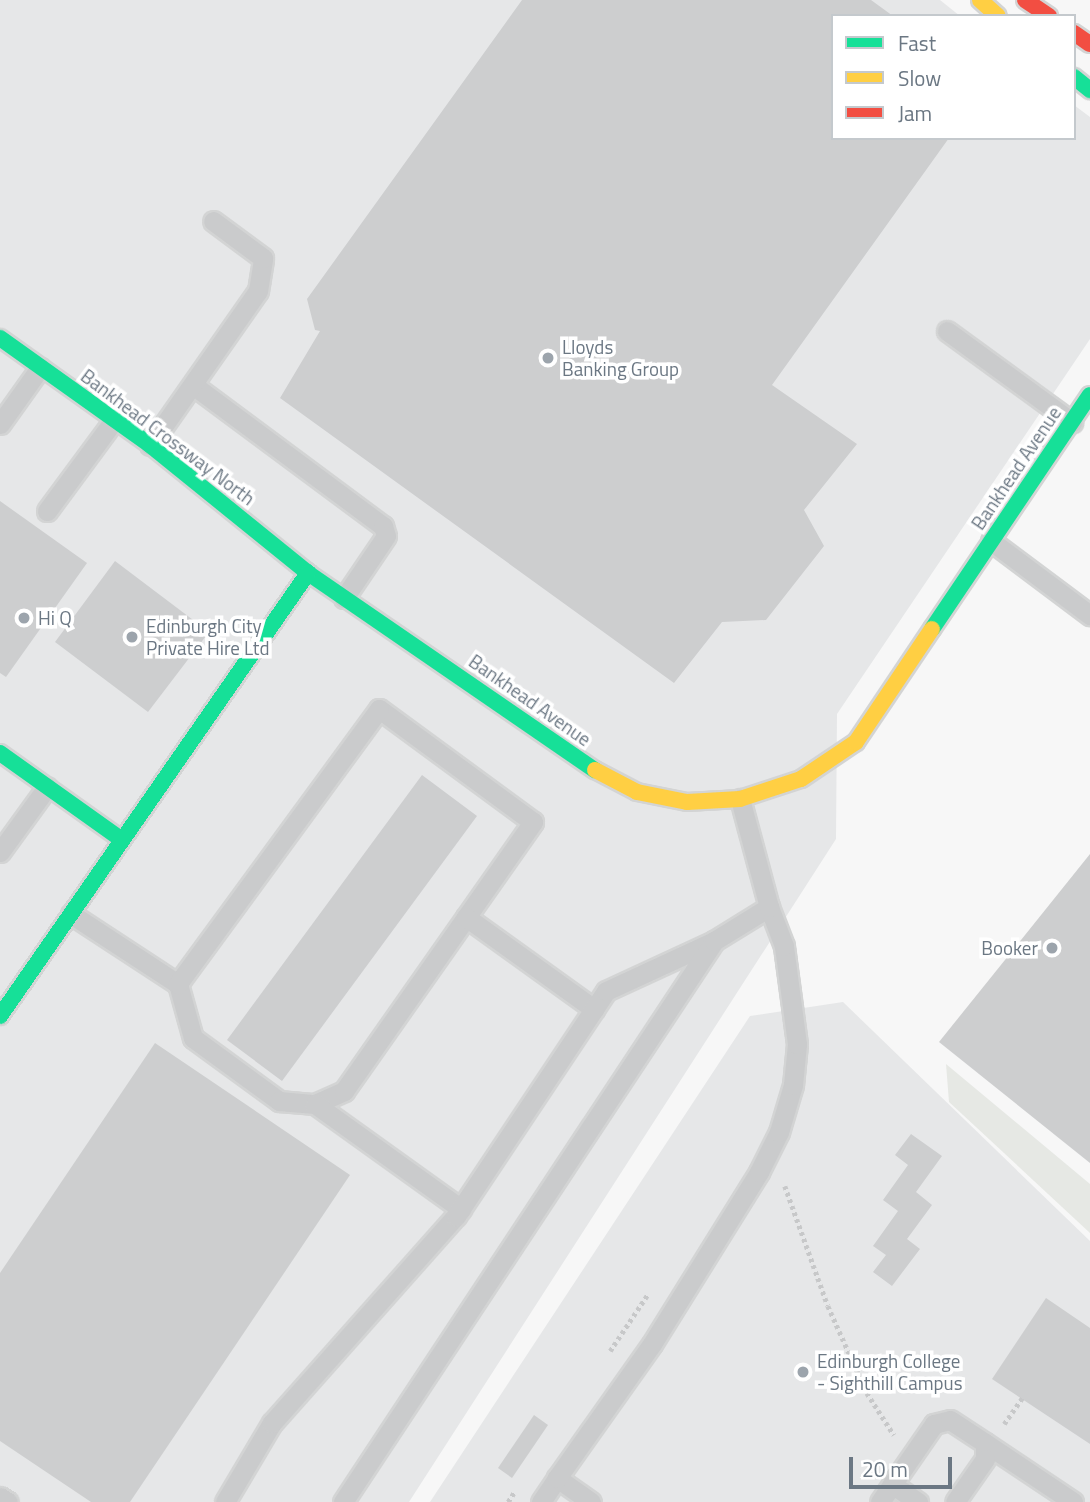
<!DOCTYPE html>
<style>
body{margin:0}
#map{position:relative;width:1090px;height:1502px;overflow:hidden;background:#f7f7f7;font-family:"Titillium Web",sans-serif}
div>[style]{position:absolute}
.built>*{inset:0;background:#e6e7e8}
.green>*{inset:0;background:#e6e8e4}
.building>*{inset:0;background:#cdcecf}
.path>*{height:4.5px;margin-top:-2.25px;transform-origin:0;background:repeating-linear-gradient(90deg,#c7c8c9 0 3.5px,transparent 0 7px)}
.roads{filter:drop-shadow(2px 0 #d3d4d4) drop-shadow(-2px 0 #d3d4d4) drop-shadow(0 2px #d3d4d4) drop-shadow(0 -2px #d3d4d4)}
.lane>*{height:19px;margin:-9.5px;padding:0 9.5px;transform-origin:9.5px;border-radius:9.5px;background:#cacbcc}
.fast>*{height:16px;margin:-8px;padding:0 8px;transform-origin:8px;border-radius:8px;background:#16e098}
.slow>*{height:16px;margin:-8px;padding:0 8px;transform-origin:8px;border-radius:8px;background:#ffcf43}
.jam>*{height:16px;margin:-8px;padding:0 8px;transform-origin:8px;border-radius:8px;background:#f24e42}
.dots>*{width:19px;height:19px;translate:-50% -50%;box-sizing:border-box;border:4px solid #fff;border-radius:50%}
span{translate:-50% -50%;white-space:nowrap;text-align:center;line-height:1.15;-webkit-text-stroke:7px #fff;paint-order:stroke}
.poi-label{font-size:19px;color:#6b7783}
.left{translate:0 -50%;text-align:left}
.right{translate:-100% -50%;text-align:right}
.street-label{font-size:19px;color:#6b7783}
.legend{position:absolute;left:831px;top:14px;width:245px;height:126px;box-sizing:border-box;background:#fff;border:2px solid #c4c9cd;margin:0;padding:9px 12px;list-style:none;font-size:21px;color:#6b7783}
.legend li{display:flex;align-items:center;gap:14px;height:35px}
.legend b{width:35px;border:2px solid #c4c9cd}
.scale{position:absolute;left:849px;top:1457px;width:103px;height:32px;box-sizing:border-box;border:4px solid #6b7783;border-top:0;padding-left:9px;font-size:21px;line-height:24px;white-space:nowrap;color:#6b7783;-webkit-text-stroke:5px #fff;paint-order:stroke}
</style>
<div id="map">
<div class="built">
<div style="clip-path:polygon(0 0,940px 0,960px 16px,833px 16px,833px 138px,1074px 138px,1074px 105px,1090px 117px,1090px 339px,837px 714px,836px 839px,409px 1502px,0 1502px)"></div>
<div style="clip-path:polygon(843px 1002px,1090px 1241px,1090px 1502px,430px 1502px,750px 1016px)"></div>
</div>
<div class="green">
<div style="clip-path:polygon(946px 1064px,1090px 1184px,1090px 1233px,949px 1102px)"></div>
</div>
<div class="building">
<div style="clip-path:polygon(522px 0,871px 0,893px 16px,833px 16px,833px 138px,949px 138px,772px 385px,857px 444px,804px 510px,824px 546px,766px 620px,722px 622px,674px 683px,280px 398px,320px 331px,315px 330px,307px 299px)"></div>
<div style="clip-path:polygon(0 501px,87px 563px,6px 677px,0 673px)"></div>
<div style="clip-path:polygon(115px 561px,209px 632px,148px 712px,55px 642px)"></div>
<div style="clip-path:polygon(422px 775px,477px 816px,282px 1081px,227px 1040px)"></div>
<div style="clip-path:polygon(1090px 854px,1090px 1163px,939px 1042px)"></div>
<div style="clip-path:polygon(155px 1043px,350px 1175px,130px 1502px,91px 1502px,0 1441px,0 1273px)"></div>
<div style="clip-path:polygon(911px 1134px,942px 1156px,916px 1192px,932px 1205px,907px 1239px,920px 1249px,892px 1286px,873px 1272px,886px 1255px,873px 1246px,898px 1211px,883px 1200px,908px 1165px,895px 1155px)"></div>
<div style="clip-path:polygon(1046px 1298px,1090px 1328px,1090px 1444px,992px 1379px)"></div>
<div style="clip-path:polygon(534px 1415px,548px 1425px,512px 1478px,498px 1468px)"></div>
</div>
<div class="path">
<div style="left:785px;top:1186px;width:127px;rotate:70.3deg"></div>
<div style="left:828px;top:1306px;width:95px;rotate:65.9deg"></div>
<div style="left:867px;top:1393px;width:50px;rotate:57.3deg"></div>
<div style="left:610px;top:1351px;width:69px;rotate:-56.3deg"></div>
<div style="left:1004px;top:1424px;width:32px;rotate:-55deg"></div>
<div style="left:508px;top:1502px;width:13px;rotate:-58deg"></div>
</div>
<div class="roads">
<div class="lane">
<div style="left:947px;top:331px;width:155px;rotate:36.1deg"></div>
<div style="left:193px;top:385px;width:237px;rotate:36.6deg"></div>
<div style="left:383px;top:526px;width:10px;rotate:73deg"></div>
<div style="left:386px;top:536px;width:75px;rotate:124.1deg"></div>
<div style="left:0;top:424px;width:69px;rotate:-54.5deg"></div>
<div style="left:150px;top:445px;width:188px;rotate:-55deg"></div>
<div style="left:258px;top:291px;width:33px;rotate:-81deg"></div>
<div style="left:263px;top:258px;width:62px;rotate:-143.5deg"></div>
<div style="left:47px;top:511px;width:113px;rotate:-53.6deg"></div>
<div style="left:991px;top:541px;width:124px;rotate:36.8deg"></div>
<div style="left:0;top:852px;width:80px;rotate:-54.1deg"></div>
<div style="left:71px;top:914px;width:128px;rotate:33.2deg"></div>
<div style="left:178px;top:984px;width:56px;rotate:74.5deg"></div>
<div style="left:193px;top:1038px;width:107px;rotate:36.2deg"></div>
<div style="left:279px;top:1101px;width:36px;rotate:5deg"></div>
<div style="left:315px;top:1104px;width:32px;rotate:-24deg"></div>
<div style="left:344px;top:1091px;width:329px;rotate:-54.9deg"></div>
<div style="left:533px;top:822px;width:191px;rotate:-143.7deg"></div>
<div style="left:379px;top:709px;width:341px;rotate:126.2deg"></div>
<div style="left:466px;top:917px;width:158px;rotate:35.7deg"></div>
<div style="left:315px;top:1104px;width:180px;rotate:35.7deg"></div>
<div style="left:985px;top:1443px;width:106px;rotate:33.8deg"></div>
<div style="left:892px;top:1484px;width:32px;rotate:35deg"></div>
<div style="left:0;top:1497px;width:9px;rotate:32deg"></div>
<div style="left:225px;top:1502px;width:92px;rotate:-59.3deg"></div>
<div style="left:272px;top:1423px;width:277px;rotate:-48.4deg"></div>
<div style="left:456px;top:1216px;width:270px;rotate:-56.3deg"></div>
<div style="left:606px;top:991px;width:119px;rotate:-24.8deg"></div>
<div style="left:343px;top:1502px;width:673px;rotate:-56.52deg"></div>
<div style="left:714px;top:941px;width:65px;rotate:-31.7deg"></div>
<div style="left:541px;top:1502px;width:29px;rotate:-56deg"></div>
<div style="left:591px;top:1502px;width:42px;rotate:-144.8deg"></div>
<div style="left:557px;top:1478px;width:164px;rotate:-54.7deg"></div>
<div style="left:652px;top:1344px;width:203px;rotate:-58.1deg"></div>
<div style="left:759px;top:1172px;width:45px;rotate:-63.4deg"></div>
<div style="left:779px;top:1132px;width:49px;rotate:-73.4deg"></div>
<div style="left:793px;top:1085px;width:41px;rotate:-84.4deg"></div>
<div style="left:797px;top:1044px;width:99px;rotate:-97.6deg"></div>
<div style="left:784px;top:946px;width:42px;rotate:-111deg"></div>
<div style="left:769px;top:907px;width:112px;rotate:-105deg"></div>
<div style="left:880px;top:1502px;width:95px;rotate:-55.3deg"></div>
<div style="left:934px;top:1424px;width:16px;rotate:-14deg"></div>
<div style="left:950px;top:1420px;width:42px;rotate:33.3deg"></div>
<div style="left:985px;top:1443px;width:16px;rotate:90deg"></div>
<div style="left:985px;top:1459px;width:52px;rotate:124.9deg"></div>
</div>
<div class="fast">
<div style="left:1074px;top:77px;width:21px;rotate:39deg"></div>
<div style="left:0;top:338px;width:184px;rotate:35.5deg"></div>
<div style="left:150px;top:445px;width:203px;rotate:39deg"></div>
<div style="left:308px;top:573px;width:348px;rotate:34.5deg"></div>
<div style="left:932px;top:629px;width:282px;rotate:-56deg"></div>
<div style="left:0;top:753px;width:150px;rotate:35.5deg"></div>
<div style="left:0;top:1016px;width:540px;rotate:-55.19deg"></div>
</div>
<div class="slow">
<div style="left:980px;top:0;width:24px;rotate:42deg"></div>
<div style="left:595px;top:770px;width:47px;rotate:27.6deg"></div>
<div style="left:637px;top:792px;width:51px;rotate:11.3deg"></div>
<div style="left:687px;top:802px;width:53px;rotate:-3.2deg"></div>
<div style="left:740px;top:799px;width:64px;rotate:-18.2deg"></div>
<div style="left:801px;top:779px;width:66px;rotate:-33.9deg"></div>
<div style="left:856px;top:742px;width:136px;rotate:-56.1deg"></div>
</div>
<div class="jam">
<div style="left:1025px;top:0;width:29px;rotate:34deg"></div>
<div style="left:1074px;top:33px;width:19px;rotate:35deg"></div>
</div>
</div>
<div class="dots">
<div style="left:548px;top:358px;background:#9ca4ac"></div>
<div style="left:24px;top:618px;background:#9ca4ac"></div>
<div style="left:132px;top:637px;background:#9ca4ac"></div>
<div style="left:1052px;top:948px;background:#9ca4ac"></div>
<div style="left:803px;top:1372px;background:#9ca4ac"></div>
</div>
<div class="poi-label">
<span class="left" style="left:562px;top:358px">Lloyds<br>Banking Group</span>
<span class="left" style="left:38px;top:618px">Hi Q</span>
<span class="left" style="left:146px;top:637px">Edinburgh City<br>Private Hire Ltd</span>
<span class="right" style="left:1038px;top:948px">Booker</span>
<span class="left" style="left:817px;top:1372px">Edinburgh College<br>- Sighthill Campus</span>
</div>
<div class="street-label">
<span style="left:168px;top:437px;rotate:37deg">Bankhead Crossway North</span>
<span style="left:1016px;top:468px;rotate:-56deg">Bankhead Avenue</span>
<span style="left:530px;top:700px;rotate:35deg">Bankhead Avenue</span>
</div>
<ul class="legend">
<li><b style="height:9px;background:#16e098"></b>Fast</li>
<li><b style="height:9px;background:#ffcf43"></b>Slow</li>
<li><b style="height:9px;background:#f24e42"></b>Jam</li>
</ul>
<div class="scale">20 m</div>
</div>
